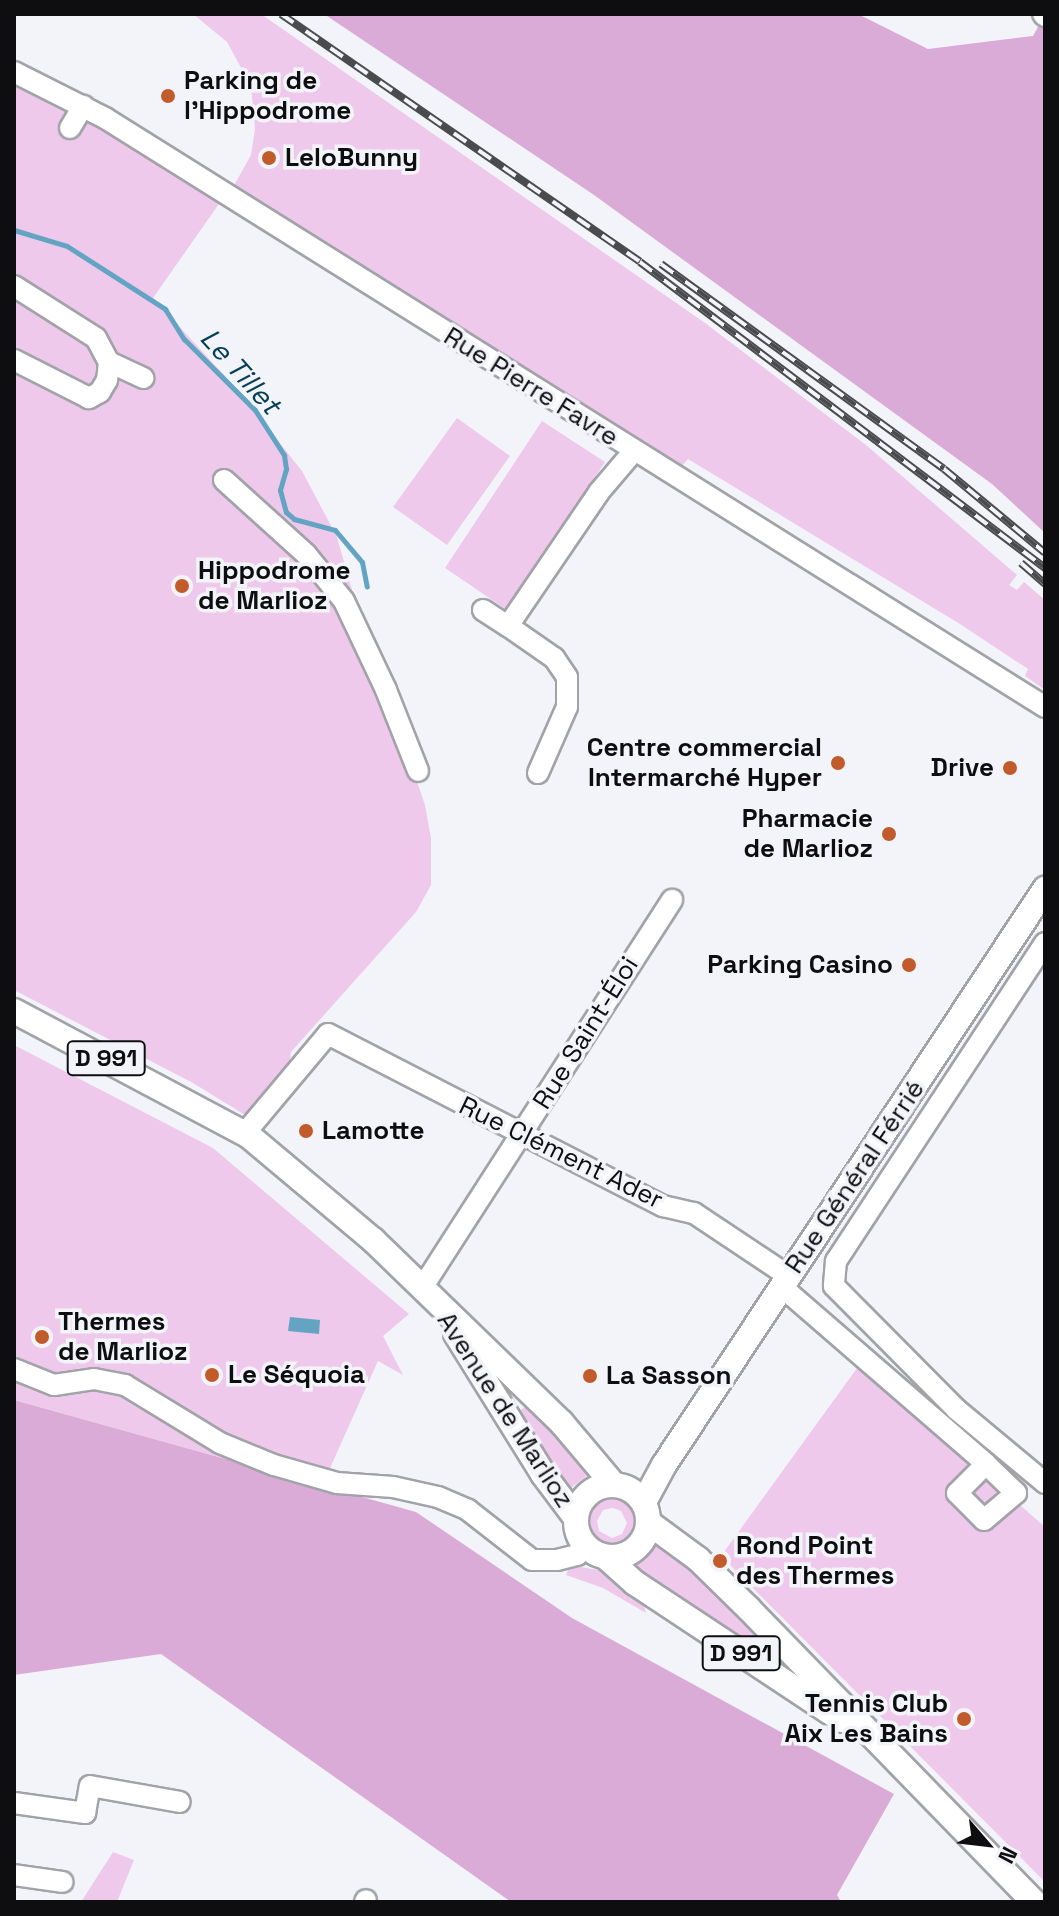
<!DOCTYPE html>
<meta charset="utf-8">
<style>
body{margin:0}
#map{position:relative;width:1059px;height:1916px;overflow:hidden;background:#f3f4f9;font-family:"Space Grotesk",sans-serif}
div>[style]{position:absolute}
.green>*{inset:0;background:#efc9eb}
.forest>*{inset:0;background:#dbabd7}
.water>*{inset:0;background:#63a4c3}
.stream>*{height:5px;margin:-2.5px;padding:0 2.5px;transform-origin:2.5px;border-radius:2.5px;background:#63a4c3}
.roads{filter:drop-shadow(2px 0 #a2a3a8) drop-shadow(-2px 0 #a2a3a8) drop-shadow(0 2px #a2a3a8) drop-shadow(0 -2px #a2a3a8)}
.minor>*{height:20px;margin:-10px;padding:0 10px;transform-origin:10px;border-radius:10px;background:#fff}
.major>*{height:24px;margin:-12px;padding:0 12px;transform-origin:12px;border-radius:12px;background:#fff}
.major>.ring{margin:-12px;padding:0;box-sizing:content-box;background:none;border:24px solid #fff;border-radius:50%}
.rail>*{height:8px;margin-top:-4px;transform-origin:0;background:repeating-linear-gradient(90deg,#f3f4f9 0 15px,#4a4b4d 0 30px);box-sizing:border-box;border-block:2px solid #4a4b4d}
.dots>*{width:22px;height:22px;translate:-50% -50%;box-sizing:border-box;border:4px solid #f3f4f9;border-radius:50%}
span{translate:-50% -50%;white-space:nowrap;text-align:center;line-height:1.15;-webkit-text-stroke:7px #f3f4f9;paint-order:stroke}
.shield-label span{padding:2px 6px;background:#f3f4f9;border:2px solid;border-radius:6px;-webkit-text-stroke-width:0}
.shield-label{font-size:24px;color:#0e0e10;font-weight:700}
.poi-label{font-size:26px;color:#0e0e10;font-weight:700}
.left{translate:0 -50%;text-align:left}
.right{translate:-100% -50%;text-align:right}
.street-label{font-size:26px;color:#0e0e10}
.water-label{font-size:28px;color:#033e54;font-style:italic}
.frame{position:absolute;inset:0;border:16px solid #0e0e10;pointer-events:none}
.north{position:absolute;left:947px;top:1804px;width:80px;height:80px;-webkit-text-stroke:6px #f3f4f9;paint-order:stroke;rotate:118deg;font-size:22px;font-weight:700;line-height:32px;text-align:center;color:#0e0e10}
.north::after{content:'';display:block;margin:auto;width:28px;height:36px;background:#0e0e10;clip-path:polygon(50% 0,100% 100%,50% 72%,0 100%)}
</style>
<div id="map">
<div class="green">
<div style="clip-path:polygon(193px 14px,261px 14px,705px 323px,866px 445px,1017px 575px,1009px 585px,1017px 590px,1024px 582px,1045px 600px,1045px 690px,1025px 676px,1028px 669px,960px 624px,688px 459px,681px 467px,232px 189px,251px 155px,255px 129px,251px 86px,227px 42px)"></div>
<div style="clip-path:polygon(14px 81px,91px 120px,221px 201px,153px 298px,236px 388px,302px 471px,337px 537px,357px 608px,425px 805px,431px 838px,431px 885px,416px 912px,291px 1052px,290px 1060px,245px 1115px,193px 1083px,14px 990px)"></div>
<div style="clip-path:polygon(457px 418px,510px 456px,447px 545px,393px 507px)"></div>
<div style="clip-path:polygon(542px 421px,605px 462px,507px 610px,445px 568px)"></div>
<div style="clip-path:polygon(14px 1045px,213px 1148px,409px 1314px,383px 1336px,403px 1375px,378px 1361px,322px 1486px,14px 1400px)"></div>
<div style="clip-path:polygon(860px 1364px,1045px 1527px,1045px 1882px,721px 1556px)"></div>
<div style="clip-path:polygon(531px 1403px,593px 1471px,567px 1491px,519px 1417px,519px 1411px)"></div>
<div style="clip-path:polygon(evenodd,617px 1498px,629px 1504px,637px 1522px,633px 1536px,613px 1548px,595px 1540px,587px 1523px,598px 1501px,617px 1498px,613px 1508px,621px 1511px,627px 1523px,622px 1534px,612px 1538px,599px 1531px,597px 1521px,603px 1510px,613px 1508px)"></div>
<div style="clip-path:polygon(658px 1541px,760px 1629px,751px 1645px,743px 1649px,633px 1571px)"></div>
<div style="clip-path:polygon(570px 1565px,603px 1571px,643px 1603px,646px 1613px,603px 1588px,566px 1575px)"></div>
<div style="clip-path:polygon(113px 1852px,134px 1860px,117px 1902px,81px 1902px)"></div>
</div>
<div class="forest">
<div style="clip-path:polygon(324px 14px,858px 14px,928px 49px,1033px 36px,1045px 14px,1045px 533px,992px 484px,594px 195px)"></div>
<div style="clip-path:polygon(14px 1400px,416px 1512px,572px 1618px,894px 1794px,837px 1895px,841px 1902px,511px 1902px,161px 1654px,14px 1675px)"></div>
</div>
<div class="water">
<div style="clip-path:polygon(290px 1317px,320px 1320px,319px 1334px,288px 1331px)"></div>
</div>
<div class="stream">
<div style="left:14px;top:230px;width:55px;rotate:16.8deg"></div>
<div style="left:67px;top:246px;width:117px;rotate:32.7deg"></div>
<div style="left:165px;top:309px;width:36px;rotate:58deg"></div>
<div style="left:184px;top:339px;width:100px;rotate:45deg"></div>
<div style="left:255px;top:410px;width:54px;rotate:57.2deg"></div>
<div style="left:284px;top:455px;width:14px;rotate:82deg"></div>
<div style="left:286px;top:469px;width:22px;rotate:106deg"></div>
<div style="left:280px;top:490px;width:23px;rotate:75deg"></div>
<div style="left:286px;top:512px;width:11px;rotate:41deg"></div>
<div style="left:294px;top:519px;width:42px;rotate:15deg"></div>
<div style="left:335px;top:530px;width:42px;rotate:49.8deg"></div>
<div style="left:362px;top:562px;width:25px;rotate:79deg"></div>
</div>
<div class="roads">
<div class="minor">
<div style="left:1043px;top:14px;width:3px;rotate:45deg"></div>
<div style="left:14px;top:72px;width:102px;rotate:26.8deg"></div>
<div style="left:105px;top:118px;width:1109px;rotate:32.07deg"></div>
<div style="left:70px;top:128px;width:26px;rotate:-59deg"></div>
<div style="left:14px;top:286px;width:97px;rotate:32.4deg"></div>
<div style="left:96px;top:338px;width:27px;rotate:62deg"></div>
<div style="left:109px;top:362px;width:18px;rotate:96deg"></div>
<div style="left:107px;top:380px;width:14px;rotate:120deg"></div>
<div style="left:100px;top:392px;width:13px;rotate:151deg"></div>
<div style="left:89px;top:398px;width:84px;rotate:-153.1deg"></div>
<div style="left:109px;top:362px;width:38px;rotate:25deg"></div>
<div style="left:224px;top:480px;width:110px;rotate:42.1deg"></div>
<div style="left:306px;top:554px;width:60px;rotate:51deg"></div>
<div style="left:344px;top:601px;width:98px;rotate:64.7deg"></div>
<div style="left:386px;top:690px;width:87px;rotate:68.4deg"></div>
<div style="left:483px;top:610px;width:30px;rotate:33deg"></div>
<div style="left:538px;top:773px;width:72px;rotate:-66.3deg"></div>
<div style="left:567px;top:707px;width:30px;rotate:-90deg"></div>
<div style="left:567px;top:677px;width:23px;rotate:-124deg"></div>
<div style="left:554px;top:658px;width:56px;rotate:-145.2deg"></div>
<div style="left:508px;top:626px;width:162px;rotate:-55.8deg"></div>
<div style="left:599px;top:492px;width:52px;rotate:-49.6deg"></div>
<div style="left:1045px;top:943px;width:381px;rotate:123.3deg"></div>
<div style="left:836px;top:1261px;width:25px;rotate:95deg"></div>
<div style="left:834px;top:1286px;width:173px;rotate:45.2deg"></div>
<div style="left:956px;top:1409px;width:116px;rotate:39.7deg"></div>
<div style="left:245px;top:1133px;width:129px;rotate:-50deg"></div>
<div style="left:328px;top:1034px;width:377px;rotate:27.2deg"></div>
<div style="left:663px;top:1206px;width:32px;rotate:13deg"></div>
<div style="left:694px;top:1213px;width:115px;rotate:33.7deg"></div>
<div style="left:782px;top:1287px;width:270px;rotate:40.9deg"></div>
<div style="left:986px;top:1464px;width:41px;rotate:135deg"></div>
<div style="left:957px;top:1493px;width:38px;rotate:45deg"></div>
<div style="left:984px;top:1520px;width:42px;rotate:-40.2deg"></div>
<div style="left:1016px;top:1493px;width:42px;rotate:-136deg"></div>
<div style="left:422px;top:1288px;width:462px;rotate:-57.2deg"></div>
<div style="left:14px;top:1369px;width:43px;rotate:21.8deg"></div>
<div style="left:54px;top:1385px;width:40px;rotate:-8.5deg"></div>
<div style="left:94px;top:1379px;width:32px;rotate:11deg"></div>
<div style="left:125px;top:1385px;width:111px;rotate:31.4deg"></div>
<div style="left:220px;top:1443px;width:58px;rotate:22.2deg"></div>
<div style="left:274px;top:1465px;width:66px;rotate:15.9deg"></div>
<div style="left:337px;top:1483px;width:56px;rotate:4.1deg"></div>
<div style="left:393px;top:1487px;width:46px;rotate:12.5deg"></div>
<div style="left:438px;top:1497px;width:33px;rotate:23deg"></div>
<div style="left:468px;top:1510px;width:81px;rotate:38deg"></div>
<div style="left:532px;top:1560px;width:25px"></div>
<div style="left:557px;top:1560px;width:21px;rotate:-14deg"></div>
<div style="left:577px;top:1555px;width:12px;rotate:-48deg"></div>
<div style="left:14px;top:1803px;width:72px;rotate:8deg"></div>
<div style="left:85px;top:1813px;width:27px;rotate:-80deg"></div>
<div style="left:90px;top:1786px;width:91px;rotate:10.1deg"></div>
<div style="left:14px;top:1875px;width:49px;rotate:8.1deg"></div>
<div style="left:365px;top:1902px;width:2px;rotate:-63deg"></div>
</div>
<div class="major">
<div style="left:14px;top:1011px;width:266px;rotate:28deg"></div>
<div style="left:249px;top:1136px;width:162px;rotate:40deg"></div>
<div style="left:373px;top:1240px;width:262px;rotate:44.1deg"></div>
<div style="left:561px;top:1422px;width:82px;rotate:49.9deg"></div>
<div style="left:456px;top:1334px;width:165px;rotate:58.1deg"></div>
<div style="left:543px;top:1474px;width:55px;rotate:53.1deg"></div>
<div class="ring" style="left:576px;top:1485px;width:48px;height:48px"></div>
<div style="left:644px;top:1502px;width:42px;rotate:-61.6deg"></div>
<div style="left:664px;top:1465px;width:691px;rotate:-56.52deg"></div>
<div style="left:649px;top:1523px;width:61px;rotate:36.3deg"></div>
<div style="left:698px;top:1559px;width:71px;rotate:44.4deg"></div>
<div style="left:749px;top:1609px;width:409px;rotate:45.8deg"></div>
<div style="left:607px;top:1558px;width:38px;rotate:42deg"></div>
<div style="left:635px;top:1583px;width:248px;rotate:33.5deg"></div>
</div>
</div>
<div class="rail">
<div style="left:281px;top:14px;width:436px;rotate:34.6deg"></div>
<div style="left:640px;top:262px;width:508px;rotate:37.07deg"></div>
<div style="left:661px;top:264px;width:349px;rotate:35.9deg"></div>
<div style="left:944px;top:469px;width:131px;rotate:39.7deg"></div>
<div style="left:1021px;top:563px;width:32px;rotate:41deg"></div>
</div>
<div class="dots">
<div style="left:168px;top:96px;background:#c15b2b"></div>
<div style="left:269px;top:158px;background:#c15b2b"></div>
<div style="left:182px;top:586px;background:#c15b2b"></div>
<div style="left:838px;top:763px;background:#c15b2b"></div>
<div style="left:1010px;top:768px;background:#c15b2b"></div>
<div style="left:889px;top:834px;background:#c15b2b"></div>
<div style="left:909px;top:965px;background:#c15b2b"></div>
<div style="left:306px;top:1131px;background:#c15b2b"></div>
<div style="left:42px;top:1337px;background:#c15b2b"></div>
<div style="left:212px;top:1375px;background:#c15b2b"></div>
<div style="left:590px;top:1376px;background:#c15b2b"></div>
<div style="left:720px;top:1561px;background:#c15b2b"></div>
<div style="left:964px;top:1719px;background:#c15b2b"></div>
</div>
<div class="shield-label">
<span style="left:106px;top:1058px">D 991</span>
<span style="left:741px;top:1653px">D 991</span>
</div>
<div class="poi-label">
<span class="left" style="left:184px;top:96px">Parking de<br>l'Hippodrome</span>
<span class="left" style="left:285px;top:158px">LeloBunny</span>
<span class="left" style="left:198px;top:586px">Hippodrome<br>de Marlioz</span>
<span class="right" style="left:822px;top:763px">Centre commercial<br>Intermarché Hyper</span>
<span class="right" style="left:994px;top:768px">Drive</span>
<span class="right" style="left:873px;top:834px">Pharmacie<br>de Marlioz</span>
<span class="right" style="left:893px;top:965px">Parking Casino</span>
<span class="left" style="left:322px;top:1131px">Lamotte</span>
<span class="left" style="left:58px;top:1337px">Thermes<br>de Marlioz</span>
<span class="left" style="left:228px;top:1375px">Le Séquoia</span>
<span class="left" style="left:606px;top:1376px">La Sasson</span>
<span class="left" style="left:736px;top:1561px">Rond Point<br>des Thermes</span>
<span class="right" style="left:948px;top:1719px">Tennis Club<br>Aix Les Bains</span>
</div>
<div class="street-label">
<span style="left:531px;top:387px;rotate:32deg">Rue Pierre Favre</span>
<span style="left:586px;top:1033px;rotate:-58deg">Rue Saint-Éloi</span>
<span style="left:561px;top:1153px;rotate:26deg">Rue Clément Ader</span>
<span style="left:855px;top:1177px;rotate:-56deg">Rue Général Férrié</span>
<span style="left:505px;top:1410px;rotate:57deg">Avenue de Marlioz</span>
</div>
<div class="water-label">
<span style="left:241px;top:371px;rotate:48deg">Le Tillet</span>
</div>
<div class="frame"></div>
<div class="north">N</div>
</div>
